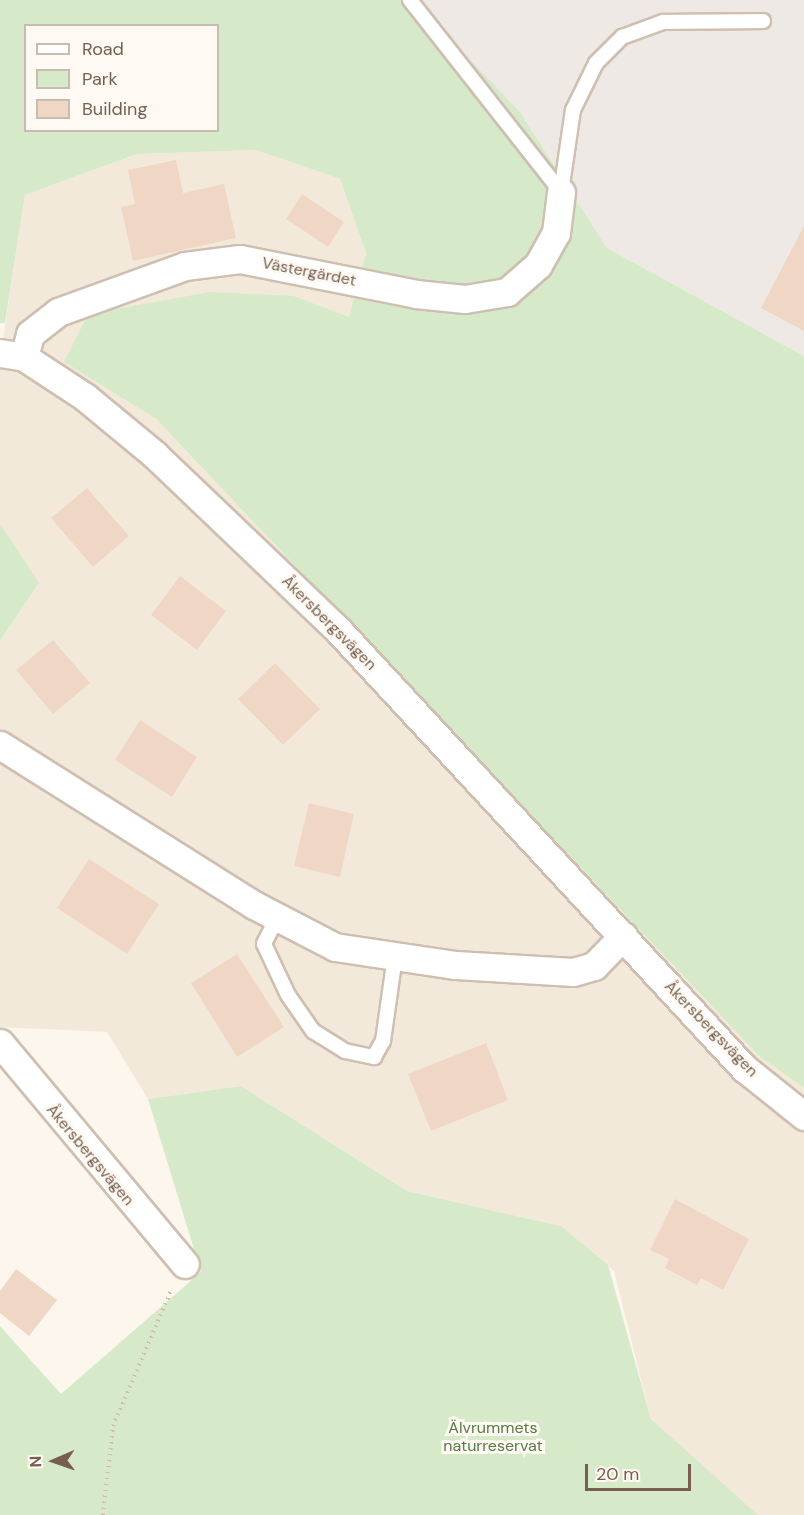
<!DOCTYPE html>
<meta charset="utf-8">
<style>
body{margin:0}
#map{position:relative;width:804px;height:1515px;overflow:hidden;background:#fcf6ec;font-family:"DM Sans",sans-serif}
div>[style]{position:absolute}
.residential>*{inset:0;background:#f3e9db}
.industrial>*{inset:0;background:#eee9e4}
.green>*{inset:0;background:#d6eaca}
.building>*{inset:0;background:#f0d7c5}
.path>*{height:4px;margin-top:-2px;transform-origin:0;background:repeating-linear-gradient(90deg,#d6bba7 0 1.5px,transparent 0 6px)}
.roads{filter:drop-shadow(2px 0 #cebfb1) drop-shadow(-2px 0 #cebfb1) drop-shadow(0 2px #cebfb1) drop-shadow(0 -2px #cebfb1)}
.lane>*{height:14px;margin:-7px;padding:0 7px;transform-origin:7px;border-radius:7px;background:#fff}
.street>*{height:27px;margin:-13.5px;padding:0 13.5px;transform-origin:13.5px;border-radius:13.5px;background:#fff}
span{translate:-50% -50%;white-space:nowrap;text-align:center;line-height:1.15;-webkit-text-stroke:6px #fefaf3;paint-order:stroke}
.street-label{font-size:16px;color:#775e4f}
.park-label{font-size:16px;color:#557b47}
.legend{position:absolute;left:24px;top:24px;width:195px;height:108px;box-sizing:border-box;background:#fefaf3;border:2px solid #c8bcb1;margin:0;padding:8px 10px;list-style:none;font-size:18px;color:#775e4f}
.legend li{display:flex;align-items:center;gap:12px;height:30px}
.legend b{width:30px;border:2px solid #c8bcb1}
.north{position:absolute;left:24px;top:1431px;width:60px;height:60px;-webkit-text-stroke:4px #fefaf3;paint-order:stroke;rotate:268deg;font-size:16px;font-weight:700;line-height:24px;text-align:center;color:#775e4f}
.north::after{content:'';display:block;margin:auto;width:21px;height:27px;background:#775e4f;clip-path:polygon(50% 0,100% 100%,50% 72%,0 100%)}
.scale{position:absolute;left:585px;top:1464px;width:106px;height:27px;box-sizing:border-box;border:3px solid #775e4f;border-top:0;padding-left:8px;font-size:18px;line-height:21px;white-space:nowrap;color:#775e4f;-webkit-text-stroke:4px #fefaf3;paint-order:stroke}
</style>
<div id="map">
<div class="residential">
<div style="clip-path:polygon(256px 150px,340px 179px,366px 253px,349px 318px,294px 296px,64px 362px,156px 419px,759px 1056px,804px 1088px,804px 1515px,753px 1515px,651px 1419px,614px 1271px,561px 1226px,407px 1191px,241px 1086px,148px 1099px,107px 1032px,0 1027px,0 641px,39px 583px,0 523px,0 359px,25px 195px,137px 154px)"></div>
</div>
<div class="industrial">
<div style="clip-path:polygon(413px 0,804px 0,804px 356px,607px 248px,520px 112px)"></div>
</div>
<div class="green">
<div style="clip-path:polygon(evenodd,0 0,413px 0,520px 112px,607px 248px,804px 356px,804px 1088px,759px 1056px,156px 419px,64px 362px,88px 314px,210px 292px,294px 296px,349px 317px,366px 253px,340px 179px,256px 150px,137px 154px,25px 195px,5px 323px,0 323px,0 0,26px 26px,218px 26px,218px 130px,26px 130px,26px 26px)"></div>
<div style="clip-path:polygon(0 523px,39px 583px,0 641px)"></div>
<div style="clip-path:polygon(241px 1086px,407px 1191px,561px 1226px,608px 1265px,651px 1419px,758px 1515px,0 1515px,0 1326px,61px 1394px,201px 1272px,148px 1099px)"></div>
</div>
<div class="building">
<div style="clip-path:polygon(176px 160px,183px 193px,224px 184px,236px 238px,133px 261px,121px 207px,135px 204px,128px 170px)"></div>
<div style="clip-path:polygon(302px 194px,344px 222px,328px 247px,286px 219px)"></div>
<div style="clip-path:polygon(804px 226px,804px 331px,761px 308px)"></div>
<div style="clip-path:polygon(87px 488px,129px 536px,93px 567px,51px 518px)"></div>
<div style="clip-path:polygon(180px 576px,226px 611px,197px 650px,151px 615px)"></div>
<div style="clip-path:polygon(53px 640px,90px 683px,53px 714px,16px 670px)"></div>
<div style="clip-path:polygon(275px 663px,320px 709px,283px 745px,238px 699px)"></div>
<div style="clip-path:polygon(140px 720px,197px 757px,172px 797px,115px 760px)"></div>
<div style="clip-path:polygon(309px 803px,354px 814px,340px 877px,294px 866px)"></div>
<div style="clip-path:polygon(89px 859px,159px 904px,127px 954px,57px 908px)"></div>
<div style="clip-path:polygon(237px 954px,284px 1027px,237px 1057px,191px 983px)"></div>
<div style="clip-path:polygon(486px 1043px,508px 1100px,431px 1131px,408px 1074px)"></div>
<div style="clip-path:polygon(675px 1199px,749px 1239px,723px 1290px,701px 1278px,697px 1285px,665px 1268px,669px 1259px,650px 1250px)"></div>
<div style="clip-path:polygon(16px 1269px,57px 1300px,29px 1336px,0 1313px,0 1291px)"></div>
</div>
<div class="path">
<div style="left:103px;top:1515px;width:90px;rotate:-83.6deg"></div>
<div style="left:113px;top:1426px;width:147px;rotate:-66.8deg"></div>
</div>
<div class="roads">
<div class="lane">
<div style="left:410px;top:0;width:244px;rotate:51.8deg"></div>
<div style="left:561px;top:192px;width:83px;rotate:-81.7deg"></div>
<div style="left:573px;top:110px;width:52px;rotate:-63.9deg"></div>
<div style="left:596px;top:63px;width:37px;rotate:-45deg"></div>
<div style="left:622px;top:37px;width:44px;rotate:-20.1deg"></div>
<div style="left:663px;top:22px;width:100px;rotate:-0.6deg"></div>
<div style="left:277px;top:918px;width:29px;rotate:117deg"></div>
<div style="left:264px;top:944px;width:56px;rotate:64.8deg"></div>
<div style="left:288px;top:995px;width:44px;rotate:55.2deg"></div>
<div style="left:313px;top:1031px;width:38px;rotate:32deg"></div>
<div style="left:345px;top:1051px;width:30px;rotate:12deg"></div>
<div style="left:374px;top:1057px;width:18px;rotate:-61deg"></div>
<div style="left:383px;top:1041px;width:85px;rotate:-81.9deg"></div>
</div>
<div class="street">
<div style="left:0;top:353px;width:24px;rotate:9deg"></div>
<div style="left:24px;top:357px;width:73px;rotate:33.3deg"></div>
<div style="left:85px;top:397px;width:91px;rotate:39.6deg"></div>
<div style="left:155px;top:455px;width:255px;rotate:43.7deg"></div>
<div style="left:339px;top:631px;width:596px;rotate:47.18deg"></div>
<div style="left:744px;top:1068px;width:77px;rotate:38.7deg"></div>
<div style="left:24px;top:357px;width:24px;rotate:-75deg"></div>
<div style="left:30px;top:334px;width:36px;rotate:-38deg"></div>
<div style="left:58px;top:312px;width:135px;rotate:-19.9deg"></div>
<div style="left:185px;top:266px;width:55px;rotate:-7.3deg"></div>
<div style="left:240px;top:259px;width:179px;rotate:11.2deg"></div>
<div style="left:416px;top:294px;width:49px;rotate:5.8deg"></div>
<div style="left:465px;top:299px;width:43px;rotate:-9.5deg"></div>
<div style="left:507px;top:292px;width:41px;rotate:-41.1deg"></div>
<div style="left:538px;top:265px;width:37px;rotate:-61deg"></div>
<div style="left:556px;top:233px;width:41px;rotate:-83deg"></div>
<div style="left:0;top:745px;width:300px;rotate:32.2deg"></div>
<div style="left:254px;top:905px;width:91px;rotate:27.4deg"></div>
<div style="left:335px;top:947px;width:122px;rotate:8.5deg"></div>
<div style="left:456px;top:965px;width:117px;rotate:3.4deg"></div>
<div style="left:573px;top:972px;width:22px;rotate:-16deg"></div>
<div style="left:594px;top:966px;width:42px;rotate:-46deg"></div>
<div style="left:0;top:1043px;width:288px;rotate:50.1deg"></div>
</div>
</div>
<div class="street-label">
<span style="left:309px;top:272px;rotate:11deg">Västergärdet</span>
<span style="left:329px;top:623px;rotate:45deg">Åkersbergsvägen</span>
<span style="left:711px;top:1029px;rotate:46deg">Åkersbergsvägen</span>
<span style="left:90px;top:1155px;rotate:50deg">Åkersbergsvägen</span>
</div>
<div class="park-label">
<span style="left:493px;top:1437px">Älvrummets<br>naturreservat</span>
</div>
<ul class="legend">
<li><b style="height:8px;background:#fff"></b>Road</li>
<li><b style="height:16px;background:#d6eaca"></b>Park</li>
<li><b style="height:16px;background:#f0d7c5"></b>Building</li>
</ul>
<div class="north">N</div>
<div class="scale">20 m</div>
</div>
